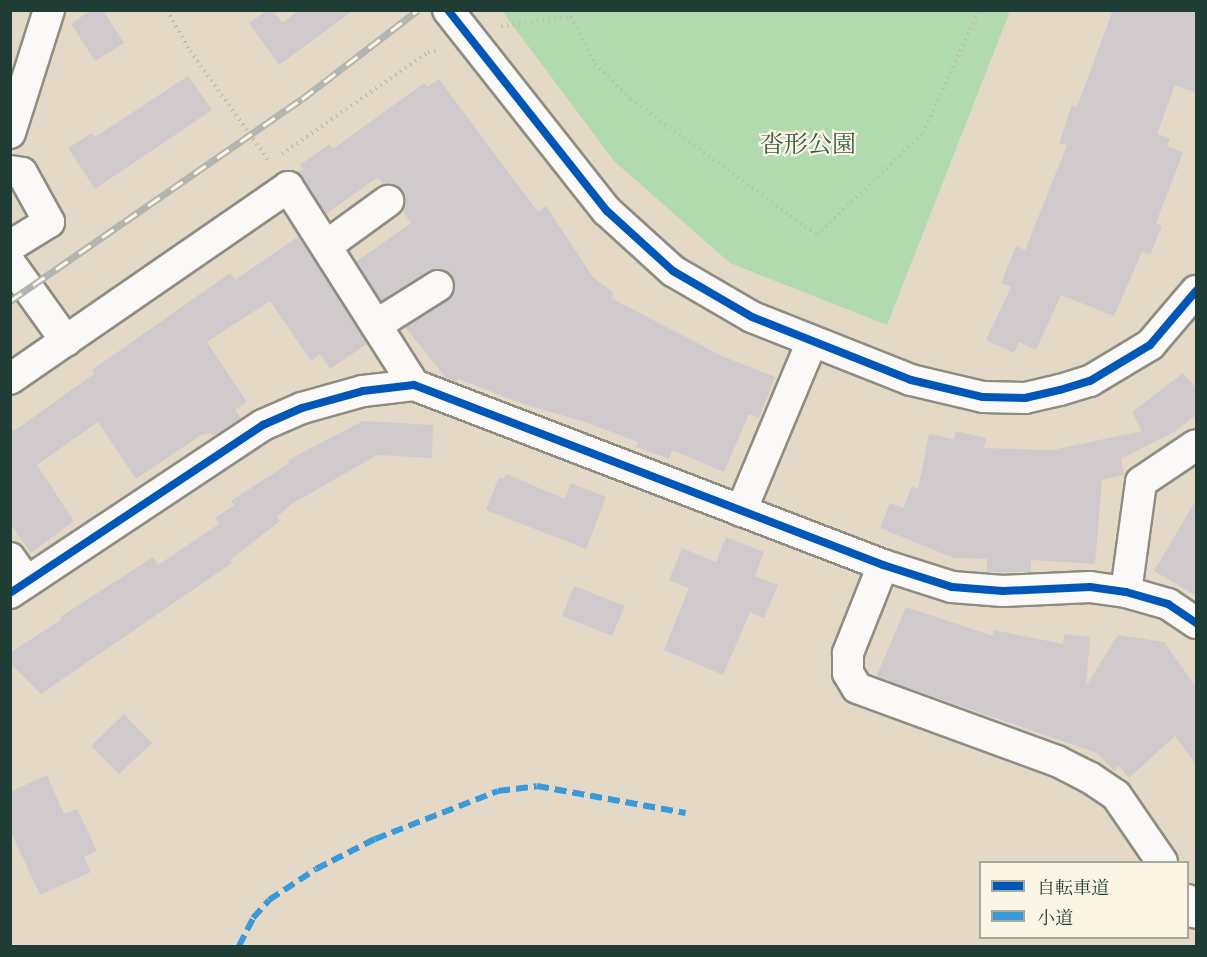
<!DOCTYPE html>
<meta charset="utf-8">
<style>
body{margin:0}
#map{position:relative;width:1207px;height:957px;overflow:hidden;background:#e4d9c7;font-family:"Old Standard TT","Noto Serif JP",serif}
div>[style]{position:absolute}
.green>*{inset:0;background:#b1daaf}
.building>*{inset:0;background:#d1cacc}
.path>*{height:4px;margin-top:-2px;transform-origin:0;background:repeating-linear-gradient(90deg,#bcbdb9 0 1.5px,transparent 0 6px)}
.roads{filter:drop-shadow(2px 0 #8d8d82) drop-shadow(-2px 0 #8d8d82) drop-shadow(0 2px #8d8d82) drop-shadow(0 -2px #8d8d82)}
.minor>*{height:30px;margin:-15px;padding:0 15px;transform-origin:15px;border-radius:15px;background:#fbf9f7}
.rail>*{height:7px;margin-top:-3.5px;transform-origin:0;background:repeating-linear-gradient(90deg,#fcf5e5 0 14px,#b2b4b0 0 28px);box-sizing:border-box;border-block:2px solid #b2b4b0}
.quiet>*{height:6px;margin-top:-3px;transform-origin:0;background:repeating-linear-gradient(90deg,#3a99d8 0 12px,transparent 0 18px)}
.cycleway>*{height:8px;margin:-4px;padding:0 4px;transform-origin:4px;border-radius:4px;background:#0057b8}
span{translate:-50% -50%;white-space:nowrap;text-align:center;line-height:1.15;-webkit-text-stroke:4.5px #fcf5e5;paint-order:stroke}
.park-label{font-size:24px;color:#345c49}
.frame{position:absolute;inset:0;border:12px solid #1f3d34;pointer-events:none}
.legend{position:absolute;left:979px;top:861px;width:210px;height:78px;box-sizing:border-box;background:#fcf5e5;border:2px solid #a4ab9e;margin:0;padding:8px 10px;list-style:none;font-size:18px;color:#1f3d34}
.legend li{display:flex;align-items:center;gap:12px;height:30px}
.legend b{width:30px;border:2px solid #a4ab9e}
</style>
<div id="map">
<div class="green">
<div style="clip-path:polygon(502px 11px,1010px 11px,887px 325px,730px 263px,614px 161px)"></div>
</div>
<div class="building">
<div style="clip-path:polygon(91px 10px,103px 10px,124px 43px,95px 61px,71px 24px)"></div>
<div style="clip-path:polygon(267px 10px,273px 10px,282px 23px,299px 10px,354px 10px,279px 65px,249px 23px)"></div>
<div style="clip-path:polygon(1113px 10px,1197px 10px,1197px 93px,1175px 85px,1157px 134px,1170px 138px,1167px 146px,1183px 153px,1156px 223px,1162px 226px,1150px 255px,1142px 252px,1114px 316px,1061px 295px,1036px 350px,1019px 342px,1014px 353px,986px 340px,1011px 287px,1001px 283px,1016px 246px,1025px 250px,1067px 145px,1059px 143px,1072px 105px,1077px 107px)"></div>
<div style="clip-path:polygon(188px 76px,212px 110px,95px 189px,68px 148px,92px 133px,95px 137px)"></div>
<div style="clip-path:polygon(439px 79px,538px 212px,546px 206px,593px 277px,614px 293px,611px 298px,722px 356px,775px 377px,759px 418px,749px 414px,724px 472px,672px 450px,669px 459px,636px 447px,638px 442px,585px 422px,523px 404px,459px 379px,454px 382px,447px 379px,405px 327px,453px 295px,455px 285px,446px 271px,429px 271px,381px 301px,356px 262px,411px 223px,402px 210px,405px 200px,402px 191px,394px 185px,384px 185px,378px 177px,326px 214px,297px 173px,303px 169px,300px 165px,329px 144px,333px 149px,424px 83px,427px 87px)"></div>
<div style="clip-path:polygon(299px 236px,367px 344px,330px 369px,320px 354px,311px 361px,270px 301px,207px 342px,247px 402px,235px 410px,241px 418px,213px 436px,211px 433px,201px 435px,136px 479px,98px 422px,37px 465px,74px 521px,31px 553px,10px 523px,10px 426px,14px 431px,95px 373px,92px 370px,230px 273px,235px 280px)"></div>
<div style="clip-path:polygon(1183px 373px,1197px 389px,1197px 414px,1174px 432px,1121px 459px,1124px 475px,1102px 480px,1095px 564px,1031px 560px,1031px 572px,987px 572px,987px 559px,954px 558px,880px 528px,890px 503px,903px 508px,912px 486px,918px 489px,929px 434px,954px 439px,956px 431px,986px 438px,984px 448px,1052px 450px,1142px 431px,1132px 412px)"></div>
<div style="clip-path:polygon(363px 421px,433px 425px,432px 458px,377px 455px,290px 505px,277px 517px,280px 521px,230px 560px,232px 563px,41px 694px,10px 663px,10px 653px,62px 619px,60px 617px,153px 557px,158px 565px,219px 524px,215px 518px,234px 505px,231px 501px,289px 463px,288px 460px)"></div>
<div style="clip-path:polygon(506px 474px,565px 499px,571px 483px,606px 497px,586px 549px,486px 510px,499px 477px,504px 479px)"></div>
<div style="clip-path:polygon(1197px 498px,1197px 596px,1154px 571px)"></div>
<div style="clip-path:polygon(726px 537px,764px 552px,755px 576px,778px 585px,764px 618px,750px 612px,723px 675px,664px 650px,689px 588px,669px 580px,682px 548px,716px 562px)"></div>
<div style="clip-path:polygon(574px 586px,625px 606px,612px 636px,562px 616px)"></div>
<div style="clip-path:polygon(906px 607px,993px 636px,994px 630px,1063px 644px,1064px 634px,1090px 637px,1086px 686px,1118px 635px,1164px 642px,1197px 688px,1197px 766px,1175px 736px,1129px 778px,1119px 766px,1114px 771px,1097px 753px,876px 677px)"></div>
<div style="clip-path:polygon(124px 714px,152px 743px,119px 774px,91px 746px)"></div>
<div style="clip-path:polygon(47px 775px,64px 814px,77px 809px,97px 851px,84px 857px,91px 872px,40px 895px,10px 830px,10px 792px)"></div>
</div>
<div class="path">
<div style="left:167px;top:10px;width:47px;rotate:60.7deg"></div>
<div style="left:190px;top:51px;width:135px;rotate:54.3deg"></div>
<div style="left:571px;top:17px;width:53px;rotate:62.9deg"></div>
<div style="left:595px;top:64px;width:50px;rotate:44.2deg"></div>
<div style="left:631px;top:99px;width:230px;rotate:36.2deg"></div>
<div style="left:817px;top:235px;width:147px;rotate:-43.9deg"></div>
<div style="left:923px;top:133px;width:135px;rotate:-65.5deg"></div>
<div style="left:501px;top:26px;width:71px;rotate:-7.3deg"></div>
<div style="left:571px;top:17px;width:7px;rotate:-82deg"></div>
<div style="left:282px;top:154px;width:178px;rotate:-34.9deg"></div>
<div style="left:428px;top:52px;width:10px;rotate:-11deg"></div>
</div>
<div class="roads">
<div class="minor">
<div style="left:448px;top:10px;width:256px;rotate:51.7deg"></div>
<div style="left:607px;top:211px;width:89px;rotate:42.3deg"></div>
<div style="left:673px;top:271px;width:91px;rotate:30.2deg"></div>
<div style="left:752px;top:317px;width:171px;rotate:21.6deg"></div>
<div style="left:911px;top:380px;width:74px;rotate:13.3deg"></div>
<div style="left:983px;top:397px;width:42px;rotate:1.4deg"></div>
<div style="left:1025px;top:398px;width:36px;rotate:-13deg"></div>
<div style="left:1060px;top:390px;width:31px;rotate:-17deg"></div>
<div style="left:1090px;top:381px;width:70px;rotate:-31deg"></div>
<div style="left:1150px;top:345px;width:71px;rotate:-49.6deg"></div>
<div style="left:10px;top:133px;width:129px;rotate:-72.4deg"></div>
<div style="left:10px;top:171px;width:12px;rotate:9deg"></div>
<div style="left:22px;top:173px;width:56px;rotate:61.1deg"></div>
<div style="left:49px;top:222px;width:46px;rotate:148.4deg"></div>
<div style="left:326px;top:246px;width:77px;rotate:-36deg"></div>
<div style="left:10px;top:263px;width:96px;rotate:54.3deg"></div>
<div style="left:376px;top:325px;width:73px;rotate:-32.2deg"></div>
<div style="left:10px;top:379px;width:338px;rotate:-34.6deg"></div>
<div style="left:288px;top:187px;width:235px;rotate:57.5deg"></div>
<div style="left:741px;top:511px;width:184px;rotate:-67.3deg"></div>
<div style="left:10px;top:558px;width:29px;rotate:55deg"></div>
<div style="left:883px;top:565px;width:95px;rotate:111.7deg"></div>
<div style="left:848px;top:653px;width:20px;rotate:90deg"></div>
<div style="left:848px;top:673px;width:17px;rotate:59deg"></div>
<div style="left:857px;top:688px;width:213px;rotate:20.1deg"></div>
<div style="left:1057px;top:761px;width:36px;rotate:27deg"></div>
<div style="left:1089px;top:777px;width:32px;rotate:34deg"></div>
<div style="left:1116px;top:795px;width:81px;rotate:55.5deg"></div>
<div style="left:1126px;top:592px;width:111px;rotate:-82.2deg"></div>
<div style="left:1141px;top:482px;width:66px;rotate:-33.9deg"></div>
<div style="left:10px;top:593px;width:304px;rotate:-33.6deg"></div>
<div style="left:263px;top:425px;width:43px;rotate:-23.6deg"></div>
<div style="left:302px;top:408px;width:63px;rotate:-15.6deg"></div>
<div style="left:363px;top:391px;width:51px;rotate:-6.7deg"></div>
<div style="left:414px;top:385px;width:502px;rotate:21deg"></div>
<div style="left:883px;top:565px;width:72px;rotate:17.7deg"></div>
<div style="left:952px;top:587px;width:51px;rotate:4.5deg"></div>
<div style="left:1003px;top:591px;width:87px;rotate:-2.6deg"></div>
<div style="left:1090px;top:587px;width:36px;rotate:8deg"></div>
<div style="left:1126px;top:592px;width:44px;rotate:15.9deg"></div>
<div style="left:1168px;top:604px;width:34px;rotate:34deg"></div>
<div style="left:1188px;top:900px;width:15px;rotate:58deg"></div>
</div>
</div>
<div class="rail">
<div style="left:10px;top:301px;width:355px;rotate:-34.7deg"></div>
<div style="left:302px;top:99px;width:146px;rotate:-37.5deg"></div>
</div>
<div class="quiet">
<div style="left:239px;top:946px;width:31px;rotate:-63deg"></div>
<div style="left:253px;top:918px;width:24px;rotate:-48deg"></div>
<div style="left:269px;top:900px;width:56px;rotate:-33.4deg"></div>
<div style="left:316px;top:869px;width:66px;rotate:-27deg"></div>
<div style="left:375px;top:839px;width:132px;rotate:-21.3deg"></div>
<div style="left:498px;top:791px;width:39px;rotate:-7deg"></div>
<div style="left:537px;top:786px;width:151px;rotate:10.3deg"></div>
</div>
<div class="cycleway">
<div style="left:448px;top:10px;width:256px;rotate:51.7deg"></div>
<div style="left:607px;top:211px;width:89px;rotate:42.3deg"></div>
<div style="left:673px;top:271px;width:91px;rotate:30.2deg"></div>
<div style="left:752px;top:317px;width:171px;rotate:21.6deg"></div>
<div style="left:911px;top:380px;width:74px;rotate:13.3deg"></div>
<div style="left:983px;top:397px;width:42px;rotate:1.4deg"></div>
<div style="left:1025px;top:398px;width:36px;rotate:-13deg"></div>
<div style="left:1060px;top:390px;width:31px;rotate:-17deg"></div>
<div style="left:1090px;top:381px;width:70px;rotate:-31deg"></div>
<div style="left:1150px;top:345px;width:71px;rotate:-49.6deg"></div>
<div style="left:10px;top:593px;width:304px;rotate:-33.6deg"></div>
<div style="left:263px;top:425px;width:43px;rotate:-23.6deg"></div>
<div style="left:302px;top:408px;width:63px;rotate:-15.6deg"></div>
<div style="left:363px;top:391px;width:51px;rotate:-6.7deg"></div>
<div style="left:414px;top:385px;width:502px;rotate:21deg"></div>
<div style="left:883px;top:565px;width:72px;rotate:17.7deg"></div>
<div style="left:952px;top:587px;width:51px;rotate:4.5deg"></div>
<div style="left:1003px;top:591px;width:87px;rotate:-2.6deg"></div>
<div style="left:1090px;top:587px;width:36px;rotate:8deg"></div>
<div style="left:1126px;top:592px;width:44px;rotate:15.9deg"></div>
<div style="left:1168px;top:604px;width:34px;rotate:34deg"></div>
</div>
<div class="park-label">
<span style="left:808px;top:147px">沓形公園</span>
</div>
<div class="frame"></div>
<ul class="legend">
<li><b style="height:8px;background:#0057b8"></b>自転車道</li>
<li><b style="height:8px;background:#3a99d8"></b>小道</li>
</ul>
</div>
